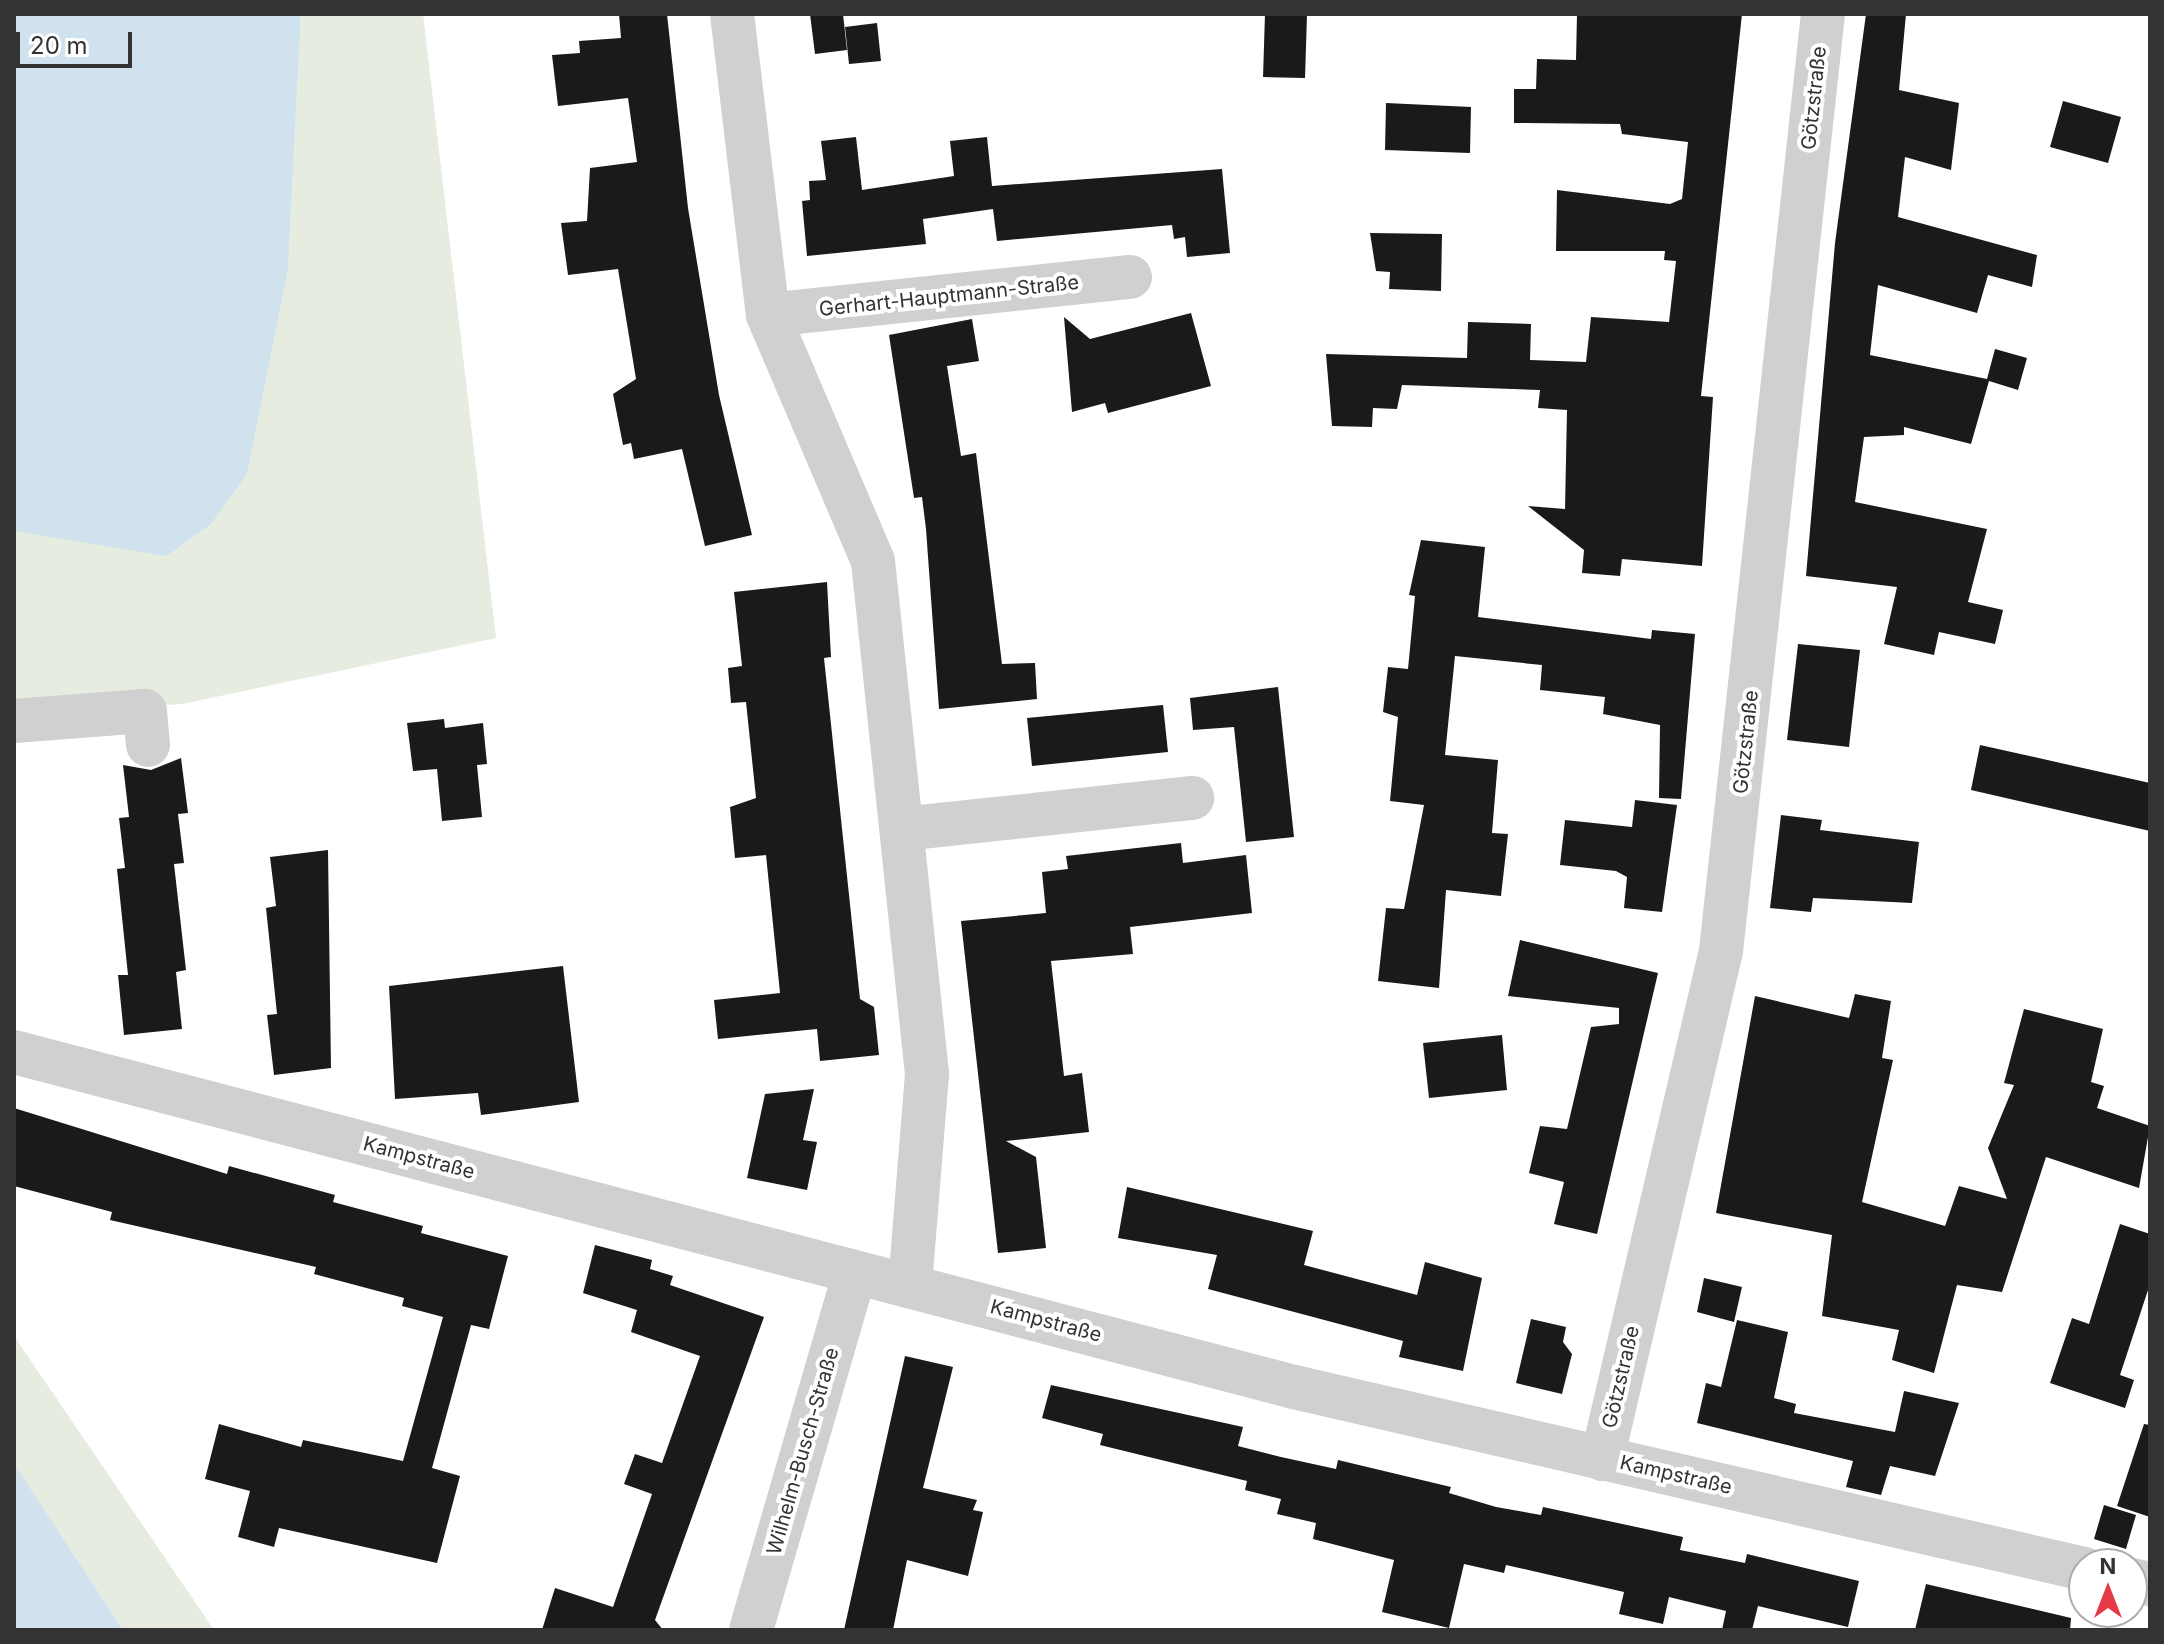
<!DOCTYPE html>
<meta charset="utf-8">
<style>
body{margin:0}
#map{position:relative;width:2164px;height:1644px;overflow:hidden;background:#fff;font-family:Inter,sans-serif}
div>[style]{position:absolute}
.green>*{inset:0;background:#e6ecdf}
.water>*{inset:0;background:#cfe2ee}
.building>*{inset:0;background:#1a1a1a}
.minor>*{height:44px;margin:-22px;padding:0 22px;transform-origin:22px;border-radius:22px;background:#d0d0d0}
span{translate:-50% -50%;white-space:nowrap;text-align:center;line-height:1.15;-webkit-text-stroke:8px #fff;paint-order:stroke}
.street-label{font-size:20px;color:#333}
.frame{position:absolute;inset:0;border:16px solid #333;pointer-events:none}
.north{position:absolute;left:2068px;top:1548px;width:80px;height:80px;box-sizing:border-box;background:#fff;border:2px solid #adadad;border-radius:50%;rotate:0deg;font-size:22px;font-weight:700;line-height:32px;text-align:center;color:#333}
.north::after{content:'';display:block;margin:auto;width:28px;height:36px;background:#e63946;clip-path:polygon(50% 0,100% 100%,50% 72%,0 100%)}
.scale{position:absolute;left:16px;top:32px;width:116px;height:36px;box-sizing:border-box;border:4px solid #333;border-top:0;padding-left:10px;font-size:24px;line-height:28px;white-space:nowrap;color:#333;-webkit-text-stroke:6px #fff;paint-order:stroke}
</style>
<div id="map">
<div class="green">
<div style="clip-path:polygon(301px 14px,423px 14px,496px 638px,182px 704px,14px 716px,14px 531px,45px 536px,247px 474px,288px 269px)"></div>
<div style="clip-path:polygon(14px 1336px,214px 1630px,123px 1630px,14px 1463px)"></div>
</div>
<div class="water">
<div style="clip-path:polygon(14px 14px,301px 14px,288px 269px,247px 474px,211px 524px,166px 556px,14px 531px)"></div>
<div style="clip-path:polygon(14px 1463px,123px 1630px,14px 1630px)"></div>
</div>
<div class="building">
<div style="clip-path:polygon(619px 14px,667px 14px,688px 208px,719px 395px,752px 535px,705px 546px,682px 449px,634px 459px,631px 443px,623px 445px,613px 394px,636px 379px,618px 269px,568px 275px,561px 223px,587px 221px,590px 168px,637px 162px,628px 98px,558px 106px,552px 55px,580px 53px,579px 41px,621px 38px)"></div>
<div style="clip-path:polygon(810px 14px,843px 14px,847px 50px,815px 54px)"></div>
<div style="clip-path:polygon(1265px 14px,1307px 15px,1305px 78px,1263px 77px)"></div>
<div style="clip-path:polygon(1577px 14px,1742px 14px,1701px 396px,1713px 397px,1702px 566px,1622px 559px,1620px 576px,1582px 573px,1584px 550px,1528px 506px,1565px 509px,1567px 410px,1538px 408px,1540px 390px,1402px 385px,1397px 409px,1373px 408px,1372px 427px,1332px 426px,1326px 354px,1467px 358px,1468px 322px,1531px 324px,1530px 360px,1586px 362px,1591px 317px,1669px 322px,1676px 261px,1664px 260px,1665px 251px,1556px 251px,1557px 190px,1670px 204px,1682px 199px,1688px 142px,1622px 134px,1620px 124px,1514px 123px,1514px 89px,1536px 89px,1537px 59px,1576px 60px)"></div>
<div style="clip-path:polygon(1866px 14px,1906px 14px,1899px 90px,1959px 103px,1951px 170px,1905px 157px,1898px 217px,2037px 255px,2032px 287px,1988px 275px,1977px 313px,1878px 285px,1870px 355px,1987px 379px,1995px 349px,2027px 358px,2018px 390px,1989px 381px,1971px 444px,1904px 427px,1904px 435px,1864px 437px,1855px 502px,1987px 529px,1968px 602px,2003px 610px,1995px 644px,1939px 632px,1934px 655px,1884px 644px,1897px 587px,1806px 576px,1835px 243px)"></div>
<div style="clip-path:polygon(877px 23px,881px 61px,849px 64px,845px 27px)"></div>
<div style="clip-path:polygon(2063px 101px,2121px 117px,2108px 163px,2050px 147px)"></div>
<div style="clip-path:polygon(1386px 103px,1471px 107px,1470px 153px,1385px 150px)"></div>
<div style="clip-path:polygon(856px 137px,862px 190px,954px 176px,950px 141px,987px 137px,992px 186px,1222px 169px,1230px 253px,1187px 257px,1185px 237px,1174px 239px,1172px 225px,997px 241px,993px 209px,923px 219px,926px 244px,807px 256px,802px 201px,810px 200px,809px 181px,826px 180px,821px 141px)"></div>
<div style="clip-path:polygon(1370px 233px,1442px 234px,1441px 291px,1389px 289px,1390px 272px,1376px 271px)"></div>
<div style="clip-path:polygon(1191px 313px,1211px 386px,1108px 413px,1105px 403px,1072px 412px,1064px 317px,1090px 339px)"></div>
<div style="clip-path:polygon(972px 319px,979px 361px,947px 366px,961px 456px,976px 453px,1002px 664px,1035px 663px,1037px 699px,939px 709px,926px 529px,922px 497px,914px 498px,889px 335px)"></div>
<div style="clip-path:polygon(1421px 540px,1485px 547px,1478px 617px,1651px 639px,1652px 630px,1695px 634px,1681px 799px,1659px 798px,1660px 725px,1603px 714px,1605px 697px,1540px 690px,1542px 665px,1455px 656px,1445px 755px,1498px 760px,1492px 833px,1508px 834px,1501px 896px,1446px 890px,1439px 988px,1378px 981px,1386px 908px,1404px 909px,1424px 805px,1390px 801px,1398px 717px,1383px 712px,1388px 667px,1408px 669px,1415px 596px,1409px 595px)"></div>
<div style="clip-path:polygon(827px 582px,831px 657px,824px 658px,860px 999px,874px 1007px,879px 1055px,820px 1061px,817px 1029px,718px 1039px,714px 1000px,780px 993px,766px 855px,735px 858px,730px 807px,756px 798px,746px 702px,731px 703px,728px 668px,742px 666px,734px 592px)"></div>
<div style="clip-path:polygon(1798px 644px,1860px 650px,1849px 747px,1787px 740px)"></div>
<div style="clip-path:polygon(1278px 687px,1294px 837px,1246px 842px,1234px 727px,1193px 730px,1190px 698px)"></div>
<div style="clip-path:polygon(1163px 705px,1168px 752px,1032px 766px,1027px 718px)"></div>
<div style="clip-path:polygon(444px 719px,445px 728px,483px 723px,487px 764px,477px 765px,482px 817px,442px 821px,437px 769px,413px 771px,407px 723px)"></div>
<div style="clip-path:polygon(1980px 745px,2150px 783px,2150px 831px,1971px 790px)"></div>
<div style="clip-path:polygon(181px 758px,188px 813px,178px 814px,184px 863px,174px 864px,186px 970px,176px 972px,182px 1029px,124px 1035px,118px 975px,128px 975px,117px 869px,125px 868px,119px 818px,129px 817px,123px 765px,151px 770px)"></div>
<div style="clip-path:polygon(1635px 800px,1677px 805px,1662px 912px,1624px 908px,1627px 877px,1616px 871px,1560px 865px,1565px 820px,1632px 827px)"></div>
<div style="clip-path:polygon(1781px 815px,1822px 820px,1820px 830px,1919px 842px,1912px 903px,1813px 898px,1811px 912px,1770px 908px)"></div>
<div style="clip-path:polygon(1181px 843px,1183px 863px,1246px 855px,1252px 913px,1130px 927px,1133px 954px,1051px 961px,1064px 1076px,1082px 1073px,1089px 1132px,1006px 1141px,1036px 1157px,1046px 1248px,998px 1253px,961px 921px,1046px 913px,1042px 872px,1068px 869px,1066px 856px)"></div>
<div style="clip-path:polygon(328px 850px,331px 1068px,274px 1075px,267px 1015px,277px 1014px,266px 908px,276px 906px,270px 857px)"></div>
<div style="clip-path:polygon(1520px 940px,1658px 973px,1597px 1234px,1554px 1224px,1564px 1182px,1529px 1173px,1540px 1126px,1567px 1129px,1591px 1027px,1619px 1024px,1619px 1008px,1508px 996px)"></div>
<div style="clip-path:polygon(563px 966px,579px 1102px,481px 1115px,478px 1093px,395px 1099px,389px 986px)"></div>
<div style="clip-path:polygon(1855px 994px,1891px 1001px,1882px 1058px,1893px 1060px,1862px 1202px,1945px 1226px,1959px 1186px,2007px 1199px,1988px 1148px,2014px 1085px,2004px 1083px,2024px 1009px,2103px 1029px,2091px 1082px,2104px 1086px,2097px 1108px,2150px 1126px,2139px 1188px,2046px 1157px,2002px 1292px,1957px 1285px,1934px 1373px,1892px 1360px,1899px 1330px,1822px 1316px,1832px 1235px,1716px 1213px,1755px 996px,1849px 1018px)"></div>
<div style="clip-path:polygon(1502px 1035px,1507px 1090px,1429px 1098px,1423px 1043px)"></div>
<div style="clip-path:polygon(814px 1089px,803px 1140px,817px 1142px,807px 1190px,747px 1178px,765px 1094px)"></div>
<div style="clip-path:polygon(14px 1108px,227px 1174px,229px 1166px,335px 1195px,333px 1202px,423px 1226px,421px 1233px,508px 1256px,489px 1329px,471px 1325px,432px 1468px,460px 1476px,437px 1563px,279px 1528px,274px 1547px,238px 1537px,250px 1491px,205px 1479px,219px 1424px,301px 1447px,303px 1440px,403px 1461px,443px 1317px,402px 1306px,404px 1298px,314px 1274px,316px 1267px,110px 1220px,112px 1212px,14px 1186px)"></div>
<div style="clip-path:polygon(1127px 1187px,1313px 1231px,1304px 1265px,1417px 1295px,1425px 1262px,1482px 1278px,1463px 1371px,1399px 1357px,1403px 1341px,1208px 1289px,1217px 1255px,1118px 1238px)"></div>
<div style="clip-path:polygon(2120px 1224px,2150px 1234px,2150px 1284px,2120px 1375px,2134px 1380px,2125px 1408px,2050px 1383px,2072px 1318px,2089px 1324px)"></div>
<div style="clip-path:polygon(595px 1245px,652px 1260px,650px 1269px,673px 1276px,670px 1285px,764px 1317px,655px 1620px,663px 1630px,542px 1630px,555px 1588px,613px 1607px,652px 1494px,624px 1484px,635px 1454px,662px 1463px,700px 1356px,631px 1332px,637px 1310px,583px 1293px)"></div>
<div style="clip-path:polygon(1704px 1278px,1742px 1287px,1734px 1322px,1697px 1312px)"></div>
<div style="clip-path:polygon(1531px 1319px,1566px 1327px,1563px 1342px,1572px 1354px,1562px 1394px,1516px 1383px)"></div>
<div style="clip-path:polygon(1737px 1320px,1788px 1332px,1774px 1398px,1796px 1404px,1794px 1413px,1895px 1432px,1904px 1391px,1959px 1403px,1935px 1476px,1890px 1466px,1881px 1495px,1846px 1487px,1853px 1461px,1697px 1423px,1706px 1383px,1721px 1387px)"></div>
<div style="clip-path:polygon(905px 1356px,953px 1367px,923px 1488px,977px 1500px,973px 1510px,983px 1512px,968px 1576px,907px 1560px,893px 1630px,844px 1630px)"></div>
<div style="clip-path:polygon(1051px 1385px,1243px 1427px,1238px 1446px,1281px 1457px,1336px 1469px,1338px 1460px,1451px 1487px,1449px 1493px,1496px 1507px,1541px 1515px,1543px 1507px,1683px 1537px,1680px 1550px,1745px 1563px,1747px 1554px,1859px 1581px,1848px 1627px,1758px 1606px,1752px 1630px,1722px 1630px,1726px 1611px,1669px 1597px,1663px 1624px,1619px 1614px,1624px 1592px,1506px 1565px,1504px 1573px,1464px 1564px,1449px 1628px,1382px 1612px,1394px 1560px,1313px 1539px,1316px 1523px,1277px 1514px,1281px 1499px,1245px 1490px,1247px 1481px,1100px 1445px,1103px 1434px,1042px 1418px)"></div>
<div style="clip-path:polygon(2144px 1424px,2150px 1425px,2150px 1517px,2117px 1506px)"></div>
<div style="clip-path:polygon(2104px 1505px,2136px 1515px,2126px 1549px,2094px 1539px)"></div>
<div style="clip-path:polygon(1926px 1584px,2071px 1618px,2070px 1630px,1915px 1630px)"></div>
</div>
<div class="minor">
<div style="left:732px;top:14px;width:303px;rotate:83.2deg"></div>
<div style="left:768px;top:315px;width:267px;rotate:66.9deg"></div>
<div style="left:873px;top:561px;width:516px;rotate:83.99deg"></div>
<div style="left:927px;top:1074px;width:213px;rotate:94.6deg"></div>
<div style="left:768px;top:315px;width:364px;rotate:-6deg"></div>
<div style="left:14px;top:721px;width:131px;rotate:-4.4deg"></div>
<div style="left:145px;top:711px;width:34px;rotate:85deg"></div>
<div style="left:902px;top:829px;width:292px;rotate:-6.1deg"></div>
<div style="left:14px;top:1052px;width:1323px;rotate:14.67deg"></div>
<div style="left:1294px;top:1387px;width:811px;rotate:12.97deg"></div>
<div style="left:1602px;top:1459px;width:522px;rotate:-76.82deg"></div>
<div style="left:1721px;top:951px;width:943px;rotate:-83.79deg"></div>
<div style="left:2132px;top:1580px;width:18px;rotate:13deg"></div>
<div style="left:751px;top:1630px;width:372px;rotate:-73.8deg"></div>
</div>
<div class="street-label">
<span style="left:1814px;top:98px;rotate:-84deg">Götzstraße</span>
<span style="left:949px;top:296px;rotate:-6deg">Gerhart-Hauptmann-Straße</span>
<span style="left:1746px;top:742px;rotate:-84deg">Götzstraße</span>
<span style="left:419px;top:1158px;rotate:15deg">Kampstraße</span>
<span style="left:1046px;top:1321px;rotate:15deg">Kampstraße</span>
<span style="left:1621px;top:1377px;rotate:-77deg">Götzstraße</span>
<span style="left:803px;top:1451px;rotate:-74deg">Wilhelm-Busch-Straße</span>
<span style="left:1676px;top:1475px;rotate:13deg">Kampstraße</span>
</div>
<div class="frame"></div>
<div class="north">N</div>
<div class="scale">20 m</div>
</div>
